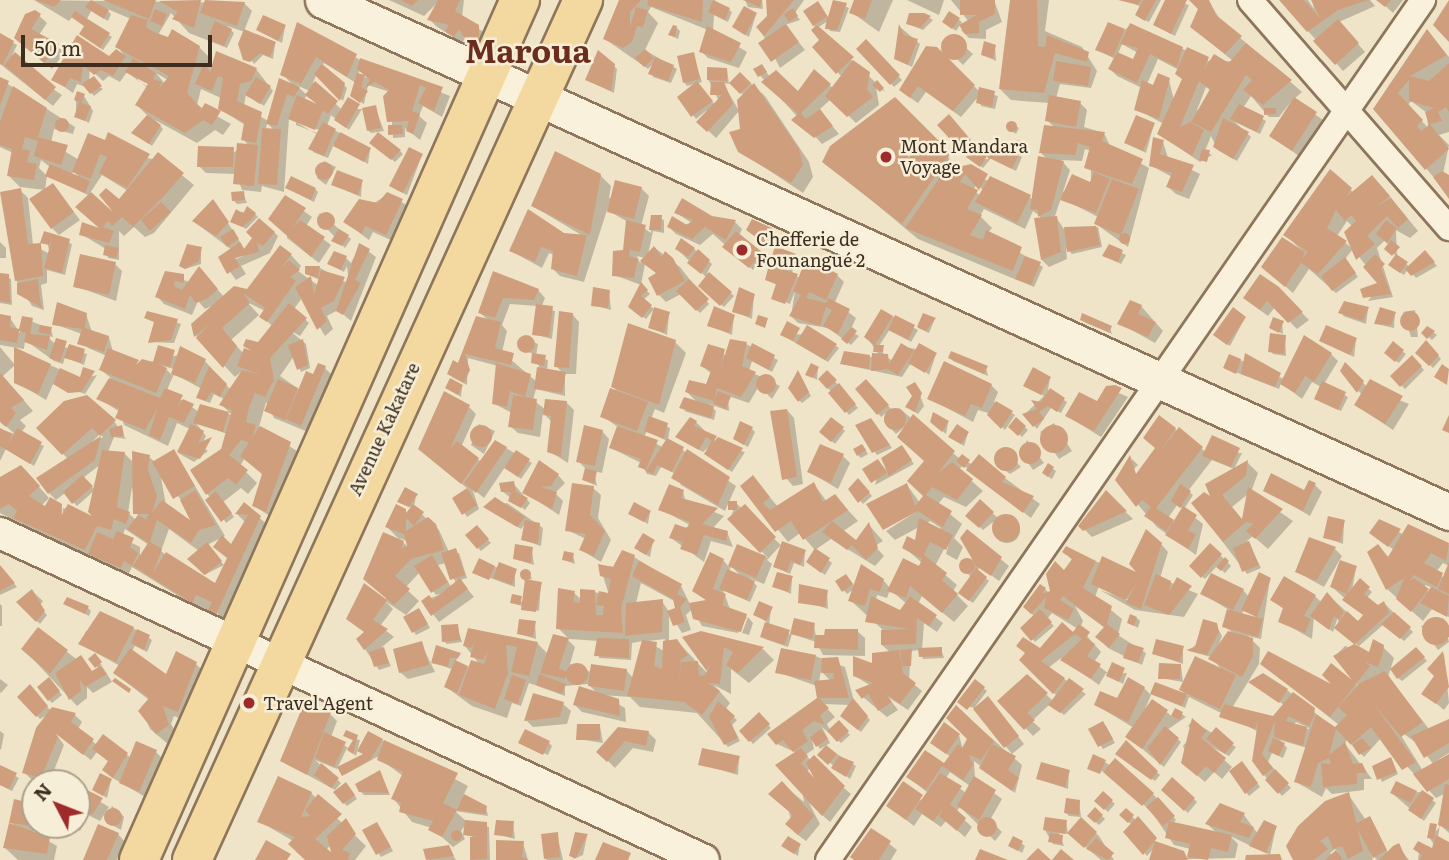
<!DOCTYPE html>
<meta charset="utf-8">
<style>
body{margin:0}
#map{position:relative;width:1449px;height:860px;overflow:hidden;background:#f0e4c8;font-family:Literata,serif}
div>[style]{position:absolute}
.shadow>*{inset:0;background:#0003}
.round{border-radius:50%}
.building>*{inset:0;background:#cf9f7d}
.roads{filter:drop-shadow(2px 0 #8d765c) drop-shadow(-2px 0 #8d765c) drop-shadow(0 2px #8d765c) drop-shadow(0 -2px #8d765c)}
.minor>*{height:24px;margin:-12px;padding:0 12px;transform-origin:12px;border-radius:12px;background:#faf1dc}
.tertiary>*{height:30px;margin:-15px;padding:0 15px;transform-origin:15px;border-radius:15px;background:#faf1dc}
.secondary>*{height:35px;margin:-17.5px;padding:0 17.5px;transform-origin:17.5px;border-radius:17.5px;background:#faf1dc}
.primary>*{height:38px;margin:-19px;padding:0 19px;transform-origin:19px;border-radius:19px;background:#f3d9a0}
.dots>*{width:19px;height:19px;translate:-50% -50%;box-sizing:border-box;border:4px solid #f7eed8;border-radius:50%}
span{translate:-50% -50%;white-space:nowrap;text-align:center;line-height:1.15;-webkit-text-stroke:5px #f7eed8;paint-order:stroke}
.poi-label{font-size:18px;color:#3d2e20}
.left{translate:0 -50%;text-align:left}
.street-label{font-size:18px;color:#3d2e20}
.town-label{font-size:32px;color:#6b2e1e;font-weight:700}
.north{position:absolute;left:21px;top:769px;width:70px;height:70px;box-sizing:border-box;background:#f7eed8;border:2px solid #ada18e;border-radius:50%;rotate:312deg;font-size:19px;font-weight:700;line-height:28px;text-align:center;color:#3d2e20}
.north::after{content:'';display:block;margin:auto;width:24px;height:32px;background:#9e2a2b;clip-path:polygon(50% 0,100% 100%,50% 72%,0 100%)}
.scale{position:absolute;left:21px;top:35px;width:191px;height:32px;box-sizing:border-box;border:4px solid #3d2e20;border-top:0;padding-left:9px;font-size:21px;line-height:24px;white-space:nowrap;color:#3d2e20;-webkit-text-stroke:5px #f7eed8;paint-order:stroke}
</style>
<div id="map">
<div class="shadow">
<div style="clip-path:polygon(evenodd,34px 0,244px 3px,252px 11px,244px 31px,275px 44px,273px 59px,263px 55px,254px 64px,240px 44px,245px 32px,227px 26px,234px 33px,227px 48px,189px 33px,171px 13px,158px 35px,199px 47px,210px 58px,211px 73px,256px 69px,273px 91px,264px 106px,246px 94px,244px 106px,268px 121px,280px 81px,295px 87px,283px 75px,298px 24px,360px 60px,450px 96px,442px 117px,423px 106px,419px 116px,427px 123px,420px 140px,405px 128px,405px 137px,393px 138px,390px 92px,368px 85px,364px 104px,355px 99px,356px 83px,324px 63px,318px 74px,327px 68px,347px 88px,343px 101px,317px 74px,313px 82px,341px 109px,362px 109px,349px 130px,331px 115px,327px 126px,370px 150px,368px 164px,334px 144px,328px 158px,313px 152px,318px 135px,289px 118px,284px 192px,262px 186px,261px 192px,242px 190px,236px 174px,206px 173px,199px 166px,249px 146px,243px 139px,245px 125px,219px 108px,221px 98px,201px 89px,197px 105px,231px 124px,223px 135px,215px 130px,197px 143px,155px 120px,163px 129px,152px 146px,134px 133px,148px 116px,137px 105px,148px 88px,127px 72px,120px 82px,109px 76px,103px 81px,90px 69px,89px 81px,103px 89px,94px 96px,86px 87px,77px 84px,73px 93px,53px 79px,78px 37px,109px 59px,125px 57px,118px 47px,131px 19px,105px 8px,111px 14px,108px 21px,91px 11px,87px 19px,76px 13px,112px 37px,103px 50px,85px 37px,86px 26px,73px 16px,69px 21px,34px 0,360px 70px,368px 78px,358px 75px,360px 70px,34px 0,156px 73px,168px 80px,165px 84px,156px 73px,34px 0,138px 77px,156px 87px,154px 90px,138px 81px,138px 77px,34px 0,296px 85px,310px 91px,318px 106px,304px 100px,307px 95px,296px 85px,34px 0,296px 121px,324px 132px,322px 135px,296px 125px,296px 121px,34px 0,267px 123px,275px 131px,266px 130px,267px 123px)"></div>
<div style="clip-path:polygon(389px 0,464px 0,462px 17px,486px 34px,487px 47px,478px 42px,475px 47px,466px 37px,462px 43px,436px 26px,429px 19px,438px 2px,424px 16px)"></div>
<div style="clip-path:polygon(623px 0,714px 0,732px 12px,728px 22px,714px 15px,713px 31px,747px 52px,739px 68px,708px 58px,701px 51px,708px 30px,651px 7px,648px 12px,658px 23px,645px 50px,677px 69px,671px 83px,653px 77px,654px 63px,648px 69px,605px 39px)"></div>
<div style="clip-path:polygon(745px 0,762px 0,763px 9px,748px 7px)"></div>
<div style="clip-path:polygon(768px 0,804px 0,795px 13px,800px 20px,785px 25px,805px 50px,780px 68px,759px 27px,769px 17px)"></div>
<div style="clip-path:polygon(856px 0,893px 0,879px 32px,851px 12px)"></div>
<div style="clip-path:polygon(907px 0,944px 0,939px 15px)"></div>
<div style="clip-path:polygon(951px 0,994px 0,1002px 22px,986px 30px,986px 39px,969px 38px,961px 30px,970px 23px)"></div>
<div style="clip-path:polygon(evenodd,1012px 0,1049px 0,1045px 31px,1082px 47px,1097px 71px,1091px 88px,1060px 84px,1056px 98px,1080px 103px,1087px 110px,1084px 127px,1104px 133px,1110px 146px,1149px 168px,1128px 247px,1096px 224px,1098px 217px,1061px 198px,1055px 216px,1064px 229px,1098px 227px,1102px 247px,1072px 254px,1066px 248px,1067px 259px,1049px 267px,1042px 260px,1040px 216px,1033px 211px,1025px 229px,984px 209px,980px 216px,992px 228px,988px 233px,1043px 267px,1034px 287px,918px 239px,824px 161px,895px 99px,959px 169px,1033px 199px,1048px 160px,1041px 153px,1057px 130px,1047px 120px,1049px 103px,1011px 100px,1000px 89px,1012px 0,1085px 149px,1091px 151px,1091px 185px,1063px 192px,1070px 170px,1061px 160px,1082px 161px,1085px 149px,1012px 0,977px 184px,984px 191px,981px 196px,973px 190px,977px 184px)"></div>
<div style="clip-path:polygon(1127px 0,1161px 0,1149px 22px,1140px 18px,1141px 7px)"></div>
<div style="clip-path:polygon(1167px 0,1189px 5px,1175px 36px,1155px 25px)"></div>
<div style="clip-path:polygon(evenodd,1191px 0,1208px 0,1221px 21px,1302px 92px,1294px 99px,1323px 120px,1300px 157px,1271px 135px,1293px 99px,1279px 117px,1269px 117px,1251px 96px,1243px 108px,1266px 121px,1260px 134px,1235px 122px,1251px 137px,1237px 161px,1218px 150px,1211px 136px,1205px 151px,1212px 155px,1200px 162px,1159px 134px,1164px 124px,1136px 109px,1142px 88px,1117px 76px,1110px 69px,1115px 59px,1098px 50px,1131px 25px,1211px 62px,1233px 61px,1200px 34px,1200px 9px,1191px 0,1122px 44px,1138px 53px,1133px 61px,1118px 54px,1122px 44px,1191px 0,1158px 59px,1179px 70px,1183px 80px,1174px 100px,1169px 80px,1161px 89px,1147px 84px,1158px 59px,1191px 0,1206px 87px,1211px 91px,1199px 111px,1197px 110px,1206px 87px)"></div>
<div style="clip-path:polygon(1281px 0,1308px 0,1314px 9px,1312px 0,1370px 0,1375px 6px,1339px 22px,1365px 52px,1343px 71px)"></div>
<div style="clip-path:polygon(1379px 0,1403px 0,1393px 13px)"></div>
<div style="clip-path:polygon(834px 1px,849px 8px,840px 32px,830px 31px,828px 21px,817px 28px,886px 92px,876px 87px,879px 105px,856px 123px,831px 99px,819px 110px,839px 134px,822px 144px,755px 70px,762px 66px,770px 77px,776px 72px,798px 94px,814px 72px,833px 88px,842px 77px,814px 47px,822px 40px,806px 11px,817px 3px,829px 20px)"></div>
<div style="clip-path:polygon(35px 12px,47px 23px,39px 35px,65px 52px,52px 69px,24px 46px)"></div>
<div style="clip-path:polygon(756px 15px,749px 37px,737px 30px)"></div>
<div style="clip-path:polygon(910px 15px,930px 18px,933px 20px,923px 30px,908px 24px)"></div>
<div style="clip-path:polygon(958px 19px,962px 22px,956px 31px,948px 25px)"></div>
<div style="clip-path:polygon(899px 26px,920px 44px,912px 67px,896px 59px)"></div>
<div style="clip-path:polygon(285px 27px,282px 43px,258px 30px)"></div>
<div style="clip-path:polygon(677px 28px,680px 31px,678px 39px,670px 35px)"></div>
<div style="clip-path:polygon(evenodd,1427px 32px,1449px 57px,1449px 132px,1439px 135px,1449px 145px,1443px 174px,1449px 195px,1375px 109px,1427px 32px,1411px 101px,1427px 113px,1428px 128px,1408px 105px,1411px 101px)"></div>
<div style="clip-path:polygon(0 35px,17px 45px,10px 60px,62px 95px,53px 106px,0 64px)"></div>
<div style="clip-path:polygon(951px 35px,973px 54px,963px 65px,941px 43px)"></div>
<div style="clip-path:polygon(866px 41px,902px 80px,894px 87px,859px 49px)"></div>
<div style="clip-path:polygon(995px 47px,996px 61px,982px 54px)"></div>
<div style="clip-path:polygon(936px 49px,980px 92px,998px 96px,995px 109px,981px 106px,979px 96px,961px 117px,926px 92px,918px 103px,909px 97px)"></div>
<div style="clip-path:polygon(599px 53px,617px 69px,614px 93px,587px 80px)"></div>
<div style="clip-path:polygon(693px 54px,702px 82px,687px 86px,684px 82px)"></div>
<div style="clip-path:polygon(727px 69px,729px 84px,723px 83px,739px 111px,716px 138px,699px 122px,707px 110px,696px 119px,679px 97px,700px 86px,715px 105px,719px 101px,708px 79px)"></div>
<div style="clip-path:polygon(740px 74px,765px 96px,809px 162px,813px 177px,803px 193px,740px 151px,744px 96px,732px 83px)"></div>
<div style="clip-path:polygon(evenodd,0 79px,75px 127px,73px 134px,54px 129px,51px 143px,79px 160px,89px 136px,154px 160px,157px 155px,194px 185px,154px 233px,145px 237px,134px 227px,124px 236px,119px 231px,119px 260px,108px 258px,106px 249px,81px 234px,100px 228px,90px 196px,47px 176px,45px 190px,20px 187px,9px 176px,13px 153px,0 147px,0 79px,41px 160px,50px 167px,47px 176px,39px 168px,41px 160px,0 79px,73px 171px,82px 180px,72px 175px,73px 171px,0 79px,102px 175px,128px 191px,119px 219px,90px 193px,102px 175px)"></div>
<div style="clip-path:polygon(84px 96px,93px 111px,89px 123px,76px 116px,76px 100px)"></div>
<div style="clip-path:polygon(375px 107px,384px 131px,371px 133px,368px 130px)"></div>
<div style="clip-path:polygon(1010px 122px,1019px 128px,1016px 134px,1007px 128px)"></div>
<div style="clip-path:polygon(1154px 124px,1146px 153px,1126px 143px)"></div>
<div style="clip-path:polygon(1163px 142px,1168px 158px,1200px 174px,1189px 199px,1176px 194px,1168px 187px,1172px 177px,1150px 165px)"></div>
<div style="clip-path:polygon(995px 143px,1022px 157px,1016px 171px,991px 158px,983px 168px,972px 160px,988px 159px)"></div>
<div style="clip-path:polygon(375px 146px,400px 151px,403px 154px,395px 162px)"></div>
<div style="clip-path:polygon(1027px 146px,1026px 154px,1015px 147px)"></div>
<div style="clip-path:polygon(422px 155px,407px 195px,395px 189px,391px 186px)"></div>
<div style="clip-path:polygon(324px 161px,336px 167px,326px 185px,317px 178px)"></div>
<div style="clip-path:polygon(evenodd,1330px 171px,1354px 193px,1383px 188px,1418px 231px,1410px 238px,1396px 230px,1397px 257px,1410px 267px,1425px 252px,1437px 266px,1416px 278px,1408px 269px,1404px 275px,1393px 268px,1396px 257px,1385px 240px,1377px 248px,1393px 297px,1368px 301px,1380px 284px,1353px 249px,1345px 259px,1358px 277px,1336px 293px,1309px 269px,1293px 293px,1271px 274px,1301px 250px,1286px 235px,1330px 171px,1347px 221px,1353px 227px,1353px 249px,1337px 236px,1347px 221px)"></div>
<div style="clip-path:polygon(evenodd,600px 175px,611px 186px,609px 198px,641px 188px,649px 196px,641px 226px,651px 233px,652px 216px,664px 220px,664px 233px,653px 231px,648px 255px,655px 248px,680px 267px,709px 304px,700px 313px,681px 294px,666px 302px,659px 295px,658px 274px,645px 264px,641px 285px,614px 275px,625px 252px,628px 222px,607px 210px,584px 282px,560px 276px,553px 269px,554px 255px,549px 253px,542px 268px,511px 251px,564px 234px,583px 236px,533px 206px,600px 175px,637px 256px,645px 258px,640px 263px,637px 256px)"></div>
<div style="clip-path:polygon(362px 182px,361px 197px,333px 185px)"></div>
<div style="clip-path:polygon(53px 185px,80px 220px,59px 235px,52px 228px)"></div>
<div style="clip-path:polygon(287px 188px,315px 189px,318px 192px,314px 202px)"></div>
<div style="clip-path:polygon(20px 190px,28px 198px,33px 245px,50px 254px,45px 234px,72px 244px,65px 275px,47px 270px,47px 283px,41px 285px,44px 310px,32px 306px,16px 280px)"></div>
<div style="clip-path:polygon(243px 193px,247px 203px,237px 204px,234px 201px)"></div>
<div style="clip-path:polygon(388px 194px,410px 207px,393px 241px,373px 232px,369px 240px,345px 222px)"></div>
<div style="clip-path:polygon(286px 198px,312px 217px,306px 226px,331px 245px,319px 263px,287px 238px)"></div>
<div style="clip-path:polygon(evenodd,216px 204px,245px 250px,271px 229px,278px 236px,270px 253px,241px 266px,246px 274px,236px 280px,220px 258px,232px 250px,197px 224px,216px 204px,256px 250px,234px 260px,241px 254px,256px 250px)"></div>
<div style="clip-path:polygon(237px 211px,255px 214px,258px 217px,246px 229px,232px 221px)"></div>
<div style="clip-path:polygon(320px 213px,351px 239px,345px 248px,317px 218px)"></div>
<div style="clip-path:polygon(676px 213px,735px 222px,742px 229px,739px 236px,764px 256px,753px 270px,713px 234px,700px 245px,676px 234px,669px 227px,692px 223px)"></div>
<div style="clip-path:polygon(773px 230px,771px 247px,752px 233px)"></div>
<div style="clip-path:polygon(0 242px,6px 248px,6px 258px,0 258px)"></div>
<div style="clip-path:polygon(evenodd,360px 245px,376px 257px,351px 321px,338px 310px,327px 316px,333px 329px,325px 336px,302px 298px,294px 309px,309px 323px,300px 336px,289px 330px,306px 344px,310px 368px,301px 372px,294px 356px,280px 376px,300px 390px,325px 368px,332px 375px,308px 432px,274px 418px,266px 402px,259px 427px,297px 451px,273px 518px,254px 506px,263px 474px,245px 458px,240px 466px,257px 483px,248px 494px,241px 488px,223px 502px,234px 517px,226px 523px,193px 471px,222px 450px,227px 434px,195px 422px,206px 436px,201px 446px,208px 451px,194px 462px,178px 453px,190px 429px,177px 423px,168px 446px,124px 425px,120px 412px,98px 398px,111px 378px,101px 370px,107px 356px,88px 348px,82px 334px,54px 324px,86px 314px,92px 332px,109px 337px,113px 352px,138px 365px,178px 355px,181px 348px,205px 361px,229px 388px,238px 387px,243px 370px,235px 377px,196px 336px,216px 304px,205px 309px,198px 301px,192px 315px,164px 304px,157px 296px,166px 273px,189px 282px,206px 276px,224px 297px,247px 291px,291px 255px,301px 266px,298px 271px,319px 286px,320px 280px,307px 274px,320px 268px,349px 284px,347px 266px,344px 272px,333px 266px,346px 258px,351px 263px,360px 245px,247px 302px,265px 311px,262px 316px,273px 327px,259px 343px,245px 345px,254px 354px,244px 354px,231px 340px,259px 315px,247px 302px,360px 245px,163px 366px,174px 369px,172px 375px,163px 366px,360px 245px,174px 374px,202px 389px,202px 400px,210px 403px,214px 394px,224px 399px,222px 405px,232px 415px,201px 406px,199px 412px,167px 390px,174px 374px)"></div>
<div style="clip-path:polygon(1110px 247px,1126px 255px,1121px 264px,1104px 256px)"></div>
<div style="clip-path:polygon(201px 249px,201px 264px,185px 269px,181px 266px)"></div>
<div style="clip-path:polygon(694px 249px,712px 264px,707px 273px,734px 296px,724px 307px,700px 286px,707px 278px,680px 252px)"></div>
<div style="clip-path:polygon(795px 256px,792px 274px,800px 278px,837px 275px,844px 282px,835px 302px,856px 318px,850px 331px,859px 336px,851px 345px,828px 328px,798px 323px,791px 316px,795px 291px,790px 304px,774px 298px,777px 285px,767px 280px,780px 270px,772px 262px)"></div>
<div style="clip-path:polygon(115px 264px,122px 271px,116px 301px,75px 286px)"></div>
<div style="clip-path:polygon(494px 273px,538px 290px,545px 298px,541px 308px,555px 311px,552px 339px,533px 334px,537px 306px,510px 304px,502px 325px,507px 331px,502px 352px,537px 382px,539px 366px,534px 354px,519px 349px,521px 337px,538px 344px,536px 356px,548px 360px,547px 371px,563px 373px,556px 366px,572px 314px,579px 322px,576px 374px,565px 374px,565px 396px,536px 389px,533px 400px,545px 409px,567px 403px,574px 410px,568px 463px,549px 451px,552px 422px,543px 413px,540px 437px,518px 433px,510px 426px,512px 413px,493px 403px,498px 366px,468px 358px,467px 385px,452px 377px,477px 318px,488px 320px,480px 313px)"></div>
<div style="clip-path:polygon(0 274px,11px 279px,12px 305px,0 303px)"></div>
<div style="clip-path:polygon(1261px 276px,1302px 313px,1309px 320px,1297px 329px,1275px 307px,1268px 316px,1253px 305px,1245px 298px)"></div>
<div style="clip-path:polygon(641px 285px,650px 294px,643px 300px,654px 309px,646px 319px,634px 310px)"></div>
<div style="clip-path:polygon(609px 292px,611px 310px,593px 305px)"></div>
<div style="clip-path:polygon(754px 295px,752px 319px,734px 311px)"></div>
<div style="clip-path:polygon(1345px 303px,1368px 309px,1366px 324px,1343px 316px)"></div>
<div style="clip-path:polygon(1141px 306px,1163px 331px,1155px 343px,1119px 323px)"></div>
<div style="clip-path:polygon(1415px 310px,1418px 337px,1411px 337px,1403px 312px)"></div>
<div style="clip-path:polygon(882px 311px,918px 330px,911px 342px,890px 329px,879px 346px,885px 356px,893px 361px,902px 346px,936px 354px,929px 375px,913px 360px,902px 377px,842px 364px,879px 355px,869px 340px)"></div>
<div style="clip-path:polygon(148px 313px,181px 324px,174px 343px,150px 342px,155px 323px)"></div>
<div style="clip-path:polygon(1395px 313px,1394px 328px,1376px 324px)"></div>
<div style="clip-path:polygon(669px 314px,667px 335px,650px 327px)"></div>
<div style="clip-path:polygon(924px 315px,934px 321px,929px 333px,918px 328px)"></div>
<div style="clip-path:polygon(0 316px,10px 318px,20px 333px,23px 318px,51px 329px,53px 337px,47px 336px,55px 344px,87px 354px,84px 365px,65px 357px,63px 364px,54px 361px,25px 340px,24px 349px,0 345px)"></div>
<div style="clip-path:polygon(734px 316px,732px 335px,709px 325px)"></div>
<div style="clip-path:polygon(1245px 318px,1230px 346px,1218px 338px)"></div>
<div style="clip-path:polygon(1082px 319px,1110px 327px,1112px 334px,1086px 323px)"></div>
<div style="clip-path:polygon(1282px 322px,1283px 334px,1271px 328px)"></div>
<div style="clip-path:polygon(807px 327px,839px 348px,828px 362px,782px 335px,803px 334px)"></div>
<div style="clip-path:polygon(1428px 328px,1437px 335px,1432px 340px,1424px 333px)"></div>
<div style="clip-path:polygon(1285px 337px,1286px 356px,1273px 354px,1270px 351px)"></div>
<div style="clip-path:polygon(1356px 340px,1354px 357px,1321px 341px)"></div>
<div style="clip-path:polygon(evenodd,675px 342px,686px 353px,664px 413px,655px 409px,651px 419px,670px 428px,668px 440px,736px 486px,725px 511px,681px 485px,676px 474px,661px 467px,656px 476px,647px 474px,641px 463px,611px 448px,618px 427px,602px 416px,620px 394px,613px 387px,675px 342px,647px 431px,667px 441px,664px 448px,644px 437px,647px 431px)"></div>
<div style="clip-path:polygon(1426px 342px,1441px 359px,1433px 368px,1417px 353px)"></div>
<div style="clip-path:polygon(746px 344px,778px 360px,772px 372px,752px 361px,749px 371px,780px 386px,772px 399px,759px 386px,749px 403px,728px 396px,729px 411px,709px 404px,716px 411px,714px 420px,684px 411px,699px 404px,687px 392px,707px 386px,712px 374px,702px 366px)"></div>
<div style="clip-path:polygon(1393px 344px,1406px 354px,1399px 363px,1389px 356px)"></div>
<div style="clip-path:polygon(0 347px,15px 365px,3px 376px,33px 411px,20px 420px,26px 426px,19px 435px,44px 446px,34px 466px,6px 449px,0 461px,0 429px,15px 434px,0 421px)"></div>
<div style="clip-path:polygon(1331px 354px,1338px 361px,1324px 384px,1348px 397px,1341px 411px,1316px 399px,1321px 387px,1312px 382px,1302px 399px,1281px 383px,1279px 389px,1225px 368px,1240px 360px,1284px 379px)"></div>
<div style="clip-path:polygon(1412px 357px,1424px 370px,1405px 389px,1392px 376px)"></div>
<div style="clip-path:polygon(950px 358px,986px 368px,988px 376px,953px 361px)"></div>
<div style="clip-path:polygon(1345px 364px,1367px 387px,1409px 404px,1393px 430px,1356px 405px,1362px 395px,1342px 371px)"></div>
<div style="clip-path:polygon(50px 365px,81px 379px,97px 375px,85px 394px,54px 382px,46px 400px,16px 382px)"></div>
<div style="clip-path:polygon(818px 368px,817px 380px,807px 374px)"></div>
<div style="clip-path:polygon(827px 372px,858px 408px,849px 415px,821px 379px)"></div>
<div style="clip-path:polygon(798px 373px,811px 396px,802px 403px,799px 400px)"></div>
<div style="clip-path:polygon(1050px 378px,1048px 390px,1067px 402px,1061px 413px,1051px 408px,1037px 429px,1025px 414px,1044px 396px,1028px 388px)"></div>
<div style="clip-path:polygon(866px 381px,891px 409px,881px 417px,857px 389px)"></div>
<div style="clip-path:polygon(991px 385px,998px 392px,994px 402px,1015px 415px,1005px 430px,988px 413px,978px 410px,973px 422px,930px 399px)"></div>
<div style="clip-path:polygon(462px 387px,461px 397px,447px 388px)"></div>
<div style="clip-path:polygon(917px 387px,924px 406px,918px 414px,911px 410px)"></div>
<div style="clip-path:polygon(1107px 388px,1128px 397px,1101px 437px,1067px 416px,1098px 403px)"></div>
<div style="clip-path:polygon(469px 407px,476px 414px,462px 445px,481px 462px,506px 448px,532px 463px,521px 479px,505px 467px,484px 498px,472px 488px,479px 509px,467px 517px,455px 498px,468px 489px,427px 456px)"></div>
<div style="clip-path:polygon(evenodd,899px 408px,960px 459px,1005px 478px,1040px 504px,1031px 518px,963px 465px,959px 470px,983px 491px,966px 507px,944px 497px,938px 504px,962px 524px,954px 538px,963px 547px,957px 560px,946px 554px,950px 538px,935px 566px,957px 585px,953px 591px,968px 606px,954px 622px,922px 596px,918px 604px,943px 623px,937px 632px,924px 623px,922px 650px,941px 649px,944px 658px,923px 659px,920px 650px,911px 651px,909px 680px,922px 691px,908px 710px,888px 697px,898px 710px,887px 717px,863px 697px,871px 686px,855px 676px,891px 653px,882px 645px,883px 630px,850px 600px,855px 588px,847px 594px,837px 582px,849px 579px,855px 587px,883px 580px,890px 588px,922px 563px,904px 547px,916px 542px,919px 527px,895px 540px,886px 531px,925px 506px,883px 528px,868px 505px,907px 485px,920px 503px,925px 496px,925px 461px,908px 424px,896px 434px,884px 421px,899px 408px,930px 521px,941px 528px,939px 530px,926px 524px,930px 521px,899px 408px,890px 590px,907px 604px,901px 613px,876px 601px,877px 595px,887px 598px,890px 590px)"></div>
<div style="clip-path:polygon(787px 410px,794px 418px,803px 484px,793px 486px,786px 478px)"></div>
<div style="clip-path:polygon(832px 419px,845px 431px,835px 444px,825px 435px)"></div>
<div style="clip-path:polygon(1016px 420px,1028px 430px,1022px 437px,1011px 427px)"></div>
<div style="clip-path:polygon(evenodd,114px 421px,126px 439px,114px 437px,108px 452px,124px 453px,134px 463px,149px 457px,155px 462px,174px 451px,225px 536px,207px 545px,224px 565px,204px 575px,189px 559px,199px 551px,169px 529px,161px 551px,166px 555px,216px 586px,245px 522px,237px 514px,244px 504px,271px 528px,227px 625px,212px 607px,204px 612px,132px 567px,129px 573px,97px 561px,0 513px,0 483px,32px 479px,49px 498px,41px 506px,62px 507px,62px 525px,63px 508px,98px 520px,95px 490px,77px 506px,65px 493px,56px 500px,49px 493px,68px 459px,38px 428px,114px 421px,100px 434px,103px 437px,93px 443px,92px 442px,100px 434px,114px 421px,101px 464px,95px 490px,83px 478px,101px 464px,114px 421px,160px 472px,184px 504px,195px 526px,166px 505px,160px 472px,114px 421px,132px 487px,138px 517px,136px 520px,128px 513px,132px 487px,114px 421px,125px 529px,149px 545px,140px 558px,140px 547px,122px 538px,125px 529px)"></div>
<div style="clip-path:polygon(696px 422px,717px 443px,745px 452px,732px 472px,706px 454px,714px 442px,703px 452px,680px 439px)"></div>
<div style="clip-path:polygon(874px 423px,892px 448px,877px 455px,874px 451px)"></div>
<div style="clip-path:polygon(948px 423px,946px 434px,935px 425px)"></div>
<div style="clip-path:polygon(1054px 423px,1072px 451px,1059px 459px,1040px 432px)"></div>
<div style="clip-path:polygon(479px 424px,495px 431px,484px 454px,471px 445px)"></div>
<div style="clip-path:polygon(752px 429px,755px 432px,748px 447px,739px 442px)"></div>
<div style="clip-path:polygon(evenodd,1175px 429px,1206px 452px,1242px 453px,1234px 469px,1212px 460px,1188px 491px,1193px 495px,1184px 509px,1203px 524px,1196px 555px,1157px 527px,1117px 480px,1136px 476px,1175px 429px,1177px 505px,1183px 509px,1174px 523px,1168px 518px,1177px 505px)"></div>
<div style="clip-path:polygon(602px 431px,609px 439px,602px 473px,594px 471px,597px 486px,584px 480px,586px 469px,578px 461px)"></div>
<div style="clip-path:polygon(968px 433px,964px 446px,954px 440px)"></div>
<div style="clip-path:polygon(1027px 440px,1044px 463px,1033px 470px,1022px 454px)"></div>
<div style="clip-path:polygon(1003px 447px,1021px 467px,1010px 474px,995px 463px)"></div>
<div style="clip-path:polygon(865px 449px,868px 454px,861px 458px,858px 455px)"></div>
<div style="clip-path:polygon(904px 450px,914px 464px,875px 485px,881px 464px,890px 474px)"></div>
<div style="clip-path:polygon(843px 456px,850px 463px,838px 489px,809px 472px)"></div>
<div style="clip-path:polygon(1132px 459px,1138px 465px,1133px 470px,1131px 468px)"></div>
<div style="clip-path:polygon(evenodd,1247px 462px,1258px 473px,1251px 492px,1293px 521px,1268px 549px,1253px 536px,1247px 541px,1261px 568px,1247px 574px,1194px 504px,1213px 500px,1247px 462px,1248px 494px,1244px 522px,1232px 507px,1248px 494px)"></div>
<div style="clip-path:polygon(1049px 466px,1056px 471px,1052px 479px,1047px 476px)"></div>
<div style="clip-path:polygon(558px 475px,565px 483px,555px 493px,563px 501px,559px 515px,524px 492px)"></div>
<div style="clip-path:polygon(753px 477px,778px 507px,814px 484px,827px 502px,835px 496px,858px 521px,842px 532px,856px 543px,869px 525px,883px 541px,875px 546px,884px 556px,875px 566px,831px 539px,815px 550px,800px 533px,788px 542px,743px 486px)"></div>
<div style="clip-path:polygon(513px 483px,530px 503px,525px 510px,502px 491px)"></div>
<div style="clip-path:polygon(861px 483px,872px 496px,863px 504px,850px 489px)"></div>
<div style="clip-path:polygon(1315px 485px,1322px 492px,1310px 516px,1265px 490px,1305px 492px)"></div>
<div style="clip-path:polygon(593px 488px,601px 495px,598px 518px,611px 540px,601px 562px,581px 550px,586px 539px,567px 530px)"></div>
<div style="clip-path:polygon(683px 491px,685px 500px,724px 516px,712px 529px,727px 532px,733px 547px,711px 541px,704px 562px,671px 538px,690px 525px,660px 509px)"></div>
<div style="clip-path:polygon(1106px 493px,1133px 519px,1092px 537px,1081px 526px)"></div>
<div style="clip-path:polygon(evenodd,416px 495px,414px 507px,439px 530px,449px 552px,459px 553px,467px 578px,460px 580px,474px 597px,439px 622px,423px 601px,444px 593px,436px 595px,420px 572px,405px 588px,419px 601px,406px 615px,385px 601px,393px 609px,380px 626px,394px 637px,382px 647px,391px 666px,379px 670px,365px 649px,365px 633px,386px 598px,401px 541px,387px 527px,412px 508px,400px 502px,416px 495px,399px 538px,407px 541px,410px 549px,399px 538px,416px 495px,446px 563px,456px 583px,451px 587px,438px 565px,446px 563px)"></div>
<div style="clip-path:polygon(980px 502px,998px 518px,983px 530px,968px 516px)"></div>
<div style="clip-path:polygon(507px 503px,543px 528px,541px 546px,523px 540px,527px 522px,521px 529px,486px 507px)"></div>
<div style="clip-path:polygon(evenodd,736px 503px,781px 545px,767px 560px,772px 564px,764px 584px,749px 578px,757px 586px,750px 602px,723px 590px,730px 609px,747px 617px,738px 633px,702px 626px,692px 609px,686px 615px,691px 630px,682px 633px,669px 612px,669px 642px,677px 641px,710px 676px,685px 638px,701px 633px,763px 649px,774px 660px,749px 683px,731px 669px,731px 694px,714px 685px,730px 703px,725px 710px,737px 720px,732px 725px,740px 741px,728px 747px,697px 713px,640px 707px,630px 697px,602px 695px,625px 708px,626px 722px,582px 712px,575px 705px,598px 694px,588px 684px,565px 686px,565px 696px,529px 683px,521px 706px,512px 703px,507px 718px,472px 706px,446px 687px,467px 667px,480px 665px,465px 646px,469px 630px,537px 643px,548px 654px,568px 640px,575px 647px,570px 664px,591px 672px,626px 670px,633px 678px,643px 641px,632px 643px,631px 660px,599px 658px,599px 641px,569px 639px,558px 628px,574px 593px,582px 600px,594px 592px,609px 595px,600px 566px,618px 567px,634px 557px,681px 586px,690px 604px,707px 601px,694px 591px,723px 560px,729px 567px,738px 546px,768px 558px,730px 519px,736px 503px,731px 566px,742px 577px,729px 572px,731px 566px,736px 503px,641px 583px,676px 602px,677px 609px,669px 612px,662px 601px,636px 603px,641px 583px,736px 503px,665px 639px,664px 651px,648px 642px,648px 641px,665px 639px)"></div>
<div style="clip-path:polygon(650px 512px,648px 524px,630px 514px)"></div>
<div class="round" style="left:994px;top:517px;width:26px;height:26px"></div>
<div style="clip-path:polygon(evenodd,1380px 521px,1404px 535px,1409px 526px,1449px 545px,1449px 566px,1443px 563px,1436px 572px,1444px 578px,1449px 567px,1449px 617px,1432px 609px,1423px 621px,1387px 589px,1378px 546px,1389px 558px,1394px 550px,1374px 536px,1380px 521px,1426px 585px,1432px 588px,1429px 593px,1423px 587px,1426px 585px)"></div>
<div style="clip-path:polygon(1344px 522px,1343px 544px,1324px 537px)"></div>
<div style="clip-path:polygon(476px 527px,491px 543px,481px 551px,467px 536px)"></div>
<div style="clip-path:polygon(968px 532px,1009px 566px,999px 581px,980px 567px,977px 571px,989px 581px,973px 603px,963px 596px,971px 578px,964px 567px,971px 559px,976px 564px)"></div>
<div style="clip-path:polygon(653px 541px,650px 557px,639px 551px)"></div>
<div style="clip-path:polygon(1161px 544px,1168px 552px,1160px 578px,1198px 594px,1184px 617px,1135px 610px,1100px 590px,1133px 602px,1099px 586px,1095px 597px,1122px 619px,1118px 635px,1146px 653px,1142px 665px,1108px 648px,1098px 637px,1105px 628px,1075px 606px,1083px 621px,1080px 628px,1101px 652px,1094px 662px,1109px 674px,1127px 673px,1123px 684px,1106px 673px,1099px 685px,1061px 658px,1048px 668px,1086px 694px,1064px 715px,1050px 704px,1032px 721px,1041px 729px,1033px 736px,1000px 701px,1027px 676px,1053px 701px,1057px 696px,1021px 660px,1078px 629px,1052px 613px,1047px 619px,1054px 626px,1035px 642px,1022px 628px,1035px 617px,1025px 607px,1045px 589px,1049px 593px,1073px 561px,1064px 551px,1143px 577px)"></div>
<div style="clip-path:polygon(1210px 545px,1231px 566px,1225px 573px,1217px 566px,1205px 579px,1191px 566px)"></div>
<div style="clip-path:polygon(1335px 549px,1342px 556px,1324px 587px,1297px 572px)"></div>
<div style="clip-path:polygon(815px 550px,832px 563px,825px 575px,812px 565px)"></div>
<div style="clip-path:polygon(532px 551px,534px 565px,515px 559px)"></div>
<div style="clip-path:polygon(805px 551px,804px 567px,794px 563px,790px 574px,775px 567px)"></div>
<div style="clip-path:polygon(573px 555px,575px 564px,564px 560px)"></div>
<div style="clip-path:polygon(0 566px,17px 587px,0 595px)"></div>
<div style="clip-path:polygon(494px 567px,515px 570px,515px 587px,474px 572px)"></div>
<div style="clip-path:polygon(1356px 568px,1352px 590px,1360px 581px,1372px 592px,1367px 598px,1378px 607px,1384px 603px,1413px 632px,1404px 641px,1384px 624px,1359px 646px,1339px 630px,1338px 617px,1333px 632px,1314px 617px,1312px 639px,1280px 621px,1285px 610px,1272px 600px,1315px 596px,1322px 603px,1328px 595px,1359px 623px,1365px 616px,1332px 587px)"></div>
<div style="clip-path:polygon(528px 571px,532px 579px,525px 581px,520px 573px)"></div>
<div style="clip-path:polygon(792px 578px,791px 594px,774px 586px)"></div>
<div style="clip-path:polygon(evenodd,1270px 579px,1261px 639px,1248px 636px,1260px 648px,1259px 664px,1232px 708px,1274px 717px,1284px 705px,1253px 684px,1287px 690px,1335px 729px,1339px 725px,1296px 691px,1338px 689px,1331px 666px,1358px 686px,1335px 656px,1345px 646px,1370px 654px,1383px 647px,1394px 658px,1388px 677px,1429px 729px,1449px 722px,1449px 753px,1436px 761px,1449px 757px,1449px 833px,1440px 825px,1438px 837px,1449px 844px,1449px 860px,1418px 860px,1420px 844px,1441px 856px,1429px 837px,1439px 828px,1446px 793px,1436px 798px,1381px 738px,1364px 757px,1347px 739px,1345px 744px,1372px 779px,1364px 779px,1364px 790px,1332px 794px,1326px 788px,1322px 797px,1296px 782px,1307px 748px,1280px 740px,1287px 748px,1283px 758px,1272px 753px,1268px 762px,1291px 788px,1282px 796px,1264px 775px,1257px 731px,1189px 697px,1185px 708px,1152px 694px,1156px 684px,1188px 696px,1181px 690px,1222px 670px,1211px 657px,1189px 651px,1216px 625px,1222px 636px,1217px 649px,1231px 631px,1224px 627px,1229px 610px,1203px 594px,1243px 590px,1249px 597px,1270px 579px,1244px 610px,1256px 617px,1255px 619px,1241px 615px,1244px 610px,1270px 579px,1296px 722px,1309px 728px,1309px 729px,1293px 726px,1296px 722px,1270px 579px,1397px 729px,1418px 744px,1434px 765px,1423px 771px,1397px 729px)"></div>
<div style="clip-path:polygon(541px 583px,539px 611px,512px 603px,524px 601px)"></div>
<div style="clip-path:polygon(32px 591px,43px 601px,39px 607px,47px 615px,40px 624px,18px 602px)"></div>
<div style="clip-path:polygon(827px 591px,828px 609px,802px 600px)"></div>
<div style="clip-path:polygon(0 604px,2px 606px,2px 626px,0 626px)"></div>
<div style="clip-path:polygon(65px 604px,88px 608px,91px 611px,89px 616px)"></div>
<div style="clip-path:polygon(771px 610px,769px 625px,792px 635px,795px 620px,814px 625px,816px 637px,857px 631px,865px 638px,865px 656px,823px 655px,816px 642px,792px 634px,788px 647px,765px 639px,767px 622px,755px 614px)"></div>
<div style="clip-path:polygon(422px 614px,430px 628px,416px 635px,405px 618px)"></div>
<div style="clip-path:polygon(748px 617px,753px 623px,749px 635px,742px 633px)"></div>
<div style="clip-path:polygon(1137px 618px,1140px 621px,1138px 628px,1129px 623px)"></div>
<div style="clip-path:polygon(1443px 618px,1449px 642px,1438px 650px,1421px 626px)"></div>
<div style="clip-path:polygon(535px 623px,536px 639px,519px 634px)"></div>
<div style="clip-path:polygon(457px 626px,462px 642px,447px 644px,444px 641px)"></div>
<div style="clip-path:polygon(133px 628px,152px 640px,147px 652px,135px 646px,132px 651px,167px 676px,196px 664px,207px 675px,189px 722px,174px 716px,171px 724px,179px 737px,168px 744px,150px 729px,141px 707px,149px 700px,115px 673px,120px 666px,80px 644px,86px 631px)"></div>
<div style="clip-path:polygon(38px 629px,94px 673px,99px 669px,90px 659px,95px 655px,112px 682px,93px 693px,87px 687px,87px 698px,77px 706px,30px 656px)"></div>
<div style="clip-path:polygon(421px 643px,435px 672px,408px 679px,400px 672px)"></div>
<div style="clip-path:polygon(1183px 647px,1183px 664px,1154px 654px)"></div>
<div style="clip-path:polygon(1416px 649px,1427px 661px,1402px 681px,1398px 678px)"></div>
<div style="clip-path:polygon(460px 654px,451px 669px,433px 662px)"></div>
<div style="clip-path:polygon(1444px 654px,1449px 703px,1444px 710px,1424px 693px,1436px 676px,1429px 669px)"></div>
<div style="clip-path:polygon(evenodd,815px 656px,845px 667px,854px 701px,870px 720px,861px 732px,845px 719px,851px 705px,823px 704px,835px 717px,827px 724px,830px 730px,838px 722px,850px 735px,841px 743px,822px 727px,830px 743px,820px 749px,811px 735px,814px 749px,805px 755px,851px 794px,830px 822px,809px 803px,820px 824px,806px 841px,794px 832px,782px 784px,804px 802px,797px 753px,777px 744px,819px 698px,817px 686px,777px 672px,815px 656px,821px 671px,831px 681px,819px 682px,821px 671px,815px 656px,811px 768px,819px 784px,806px 772px,811px 768px)"></div>
<div style="clip-path:polygon(1181px 666px,1183px 682px,1160px 678px)"></div>
<div style="clip-path:polygon(0 679px,8px 685px,1px 693px,0 692px)"></div>
<div style="clip-path:polygon(975px 681px,987px 691px,975px 707px,988px 698px,1024px 744px,1012px 754px,974px 708px,963px 705px)"></div>
<div style="clip-path:polygon(52px 682px,62px 695px,52px 703px,49px 700px)"></div>
<div style="clip-path:polygon(30px 687px,51px 711px,75px 715px,82px 722px,78px 729px,97px 745px,103px 736px,131px 758px,156px 752px,163px 759px,147px 798px,111px 777px,104px 770px,109px 762px,97px 752px,91px 760px,56px 734px,64px 745px,49px 783px,31px 779px,24px 772px,49px 714px,40px 719px,20px 697px)"></div>
<div style="clip-path:polygon(1144px 688px,1151px 695px,1145px 709px,1152px 701px,1173px 717px,1176px 710px,1186px 717px,1167px 730px,1181px 742px,1164px 767px,1128px 737px,1134px 728px,1096px 705px)"></div>
<div style="clip-path:polygon(563px 704px,571px 711px,567px 724px,533px 727px,526px 720px)"></div>
<div style="clip-path:polygon(330px 714px,337px 721px,331px 737px,350px 749px,354px 741px,345px 736px,360px 740px,356px 756px,347px 748px,337px 769px,315px 760px,341px 783px,335px 790px,282px 761px)"></div>
<div style="clip-path:polygon(evenodd,964px 714px,1022px 765px,1015px 793px,974px 761px,975px 779px,1002px 799px,990px 820px,1002px 832px,995px 841px,960px 807px,956px 812px,972px 827px,965px 837px,946px 821px,941px 827px,922px 814px,914px 826px,888px 806px,924px 799px,928px 793px,908px 777px,925px 752px,945px 765px,951px 757px,935px 746px,959px 735px,963px 750px,969px 739px,964px 714px,950px 772px,970px 786px,966px 793px,946px 778px,950px 772px)"></div>
<div style="clip-path:polygon(759px 715px,771px 728px,753px 744px,742px 731px)"></div>
<div style="clip-path:polygon(1192px 721px,1236px 747px,1229px 756px,1208px 745px,1232px 767px,1222px 779px,1214px 772px,1205px 782px,1191px 770px,1183px 746px,1194px 732px,1188px 726px)"></div>
<div style="clip-path:polygon(600px 726px,603px 743px,578px 739px)"></div>
<div style="clip-path:polygon(1106px 726px,1115px 743px,1103px 749px,1090px 730px)"></div>
<div style="clip-path:polygon(0 731px,4px 734px,1px 750px,0 749px)"></div>
<div style="clip-path:polygon(615px 733px,649px 733px,656px 740px,653px 752px,633px 748px,615px 768px,599px 752px)"></div>
<div style="clip-path:polygon(382px 740px,468px 786px,463px 796px,486px 807px,488px 816px,455px 811px,467px 822px,489px 827px,490px 860px,472px 860px,476px 838px,465px 834px,466px 824px,461px 831px,465px 839px,453px 847px,432px 828px,412px 822px,393px 798px,403px 776px,377px 757px,344px 775px,365px 755px,359px 751px)"></div>
<div style="clip-path:polygon(521px 743px,549px 743px,552px 746px,548px 755px)"></div>
<div style="clip-path:polygon(1126px 743px,1160px 775px,1155px 781px,1120px 757px)"></div>
<div style="clip-path:polygon(826px 747px,856px 766px,850px 779px,819px 754px)"></div>
<div style="clip-path:polygon(739px 758px,738px 775px,700px 764px)"></div>
<div style="clip-path:polygon(1390px 759px,1398px 774px,1382px 782px,1375px 767px)"></div>
<div style="clip-path:polygon(1105px 762px,1153px 794px,1176px 820px,1172px 824px,1217px 833px,1207px 824px,1220px 805px,1244px 815px,1258px 834px,1276px 827px,1270px 855px,1230px 836px,1238px 844px,1235px 858px,1151px 860px,1155px 847px,1147px 856px,1126px 832px,1132px 825px,1121px 815px,1126px 810px,1158px 844px,1188px 858px,1191px 849px,1174px 845px,1151px 811px,1105px 772px,1089px 768px)"></div>
<div style="clip-path:polygon(1245px 766px,1260px 787px,1249px 796px,1246px 792px)"></div>
<div style="clip-path:polygon(0 768px,19px 778px,12px 791px,0 785px)"></div>
<div style="clip-path:polygon(379px 772px,390px 795px,364px 795px,360px 791px)"></div>
<div style="clip-path:polygon(1069px 772px,1068px 789px,1038px 779px)"></div>
<div style="clip-path:polygon(111px 780px,107px 798px,94px 790px)"></div>
<div style="clip-path:polygon(1172px 780px,1197px 802px,1188px 813px,1163px 790px)"></div>
<div style="clip-path:polygon(349px 787px,357px 799px,347px 806px,344px 803px)"></div>
<div style="clip-path:polygon(77px 788px,109px 807px,100px 821px,88px 815px,80px 831px,68px 825px,77px 825px)"></div>
<div style="clip-path:polygon(1422px 792px,1436px 803px,1424px 821px,1392px 793px)"></div>
<div style="clip-path:polygon(evenodd,311px 793px,366px 846px,355px 860px,307px 860px,293px 841px,259px 821px,311px 793px,331px 845px,334px 857px,326px 850px,331px 845px)"></div>
<div style="clip-path:polygon(1103px 793px,1115px 804px,1108px 812px,1096px 801px)"></div>
<div style="clip-path:polygon(evenodd,1348px 794px,1389px 854px,1398px 846px,1409px 860px,1377px 860px,1371px 853px,1373px 860px,1294px 860px,1348px 794px,1335px 849px,1338px 852px,1333px 856px,1330px 853px,1335px 849px)"></div>
<div style="clip-path:polygon(1079px 801px,1081px 817px,1069px 816px,1066px 813px)"></div>
<div style="clip-path:polygon(112px 806px,124px 817px,121px 830px,105px 821px)"></div>
<div style="clip-path:polygon(35px 808px,35px 825px,60px 825px,59px 833px,31px 831px,57px 846px,54px 860px,18px 860px,5px 848px,17px 828px,11px 822px)"></div>
<div style="clip-path:polygon(1095px 809px,1105px 819px,1099px 825px,1089px 816px)"></div>
<div style="clip-path:polygon(1081px 819px,1099px 836px,1114px 860px,1101px 860px,1069px 833px)"></div>
<div style="clip-path:polygon(1066px 821px,1068px 834px,1059px 833px,1064px 846px,1053px 844px,1045px 830px)"></div>
<div style="clip-path:polygon(513px 822px,515px 839px,496px 834px)"></div>
<div style="clip-path:polygon(379px 827px,393px 851px,381px 857px,365px 831px)"></div>
<div style="clip-path:polygon(872px 830px,897px 850px,891px 860px,856px 860px)"></div>
<div style="clip-path:polygon(118px 834px,125px 842px,117px 860px,85px 860px)"></div>
<div style="clip-path:polygon(557px 834px,563px 860px,547px 860px,545px 858px)"></div>
<div style="clip-path:polygon(587px 836px,583px 855px,574px 859px,571px 856px)"></div>
<div style="clip-path:polygon(1014px 838px,1025px 846px,1022px 853px,1010px 845px)"></div>
<div style="clip-path:polygon(523px 843px,528px 860px,499px 860px)"></div>
<div style="clip-path:polygon(800px 845px,798px 856px,783px 846px)"></div>
<div style="clip-path:polygon(448px 847px,456px 860px,429px 860px,426px 851px)"></div>
</div>
<div class="building">
<div style="clip-path:polygon(35px 0,61px 0,54px 7px)"></div>
<div style="clip-path:polygon(91px 0,109px 10px,104px 19px,85px 7px)"></div>
<div style="clip-path:polygon(103px 0,156px 0,149px 19px)"></div>
<div style="clip-path:polygon(201px 0,194px 28px,172px 19px,178px 12px,159px 1px)"></div>
<div style="clip-path:polygon(205px 0,245px 2px,237px 26px,200px 13px)"></div>
<div style="clip-path:polygon(400px 0,418px 0,412px 6px)"></div>
<div style="clip-path:polygon(438px 0,460px 0,455px 11px,479px 25px,479px 41px,470px 36px,467px 42px,459px 29px,454px 37px,445px 31px,449px 25px,427px 20px)"></div>
<div style="clip-path:polygon(619px 0,641px 0,630px 12px,630px 27px,636px 7px,648px 10px,643px 27px,637px 26px,632px 42px,623px 48px,603px 39px)"></div>
<div style="clip-path:polygon(648px 0,703px 0,702px 22px,647px 5px)"></div>
<div style="clip-path:polygon(713px 0,730px 8px,725px 20px,708px 12px)"></div>
<div style="clip-path:polygon(743px 0,762px 0,760px 7px)"></div>
<div style="clip-path:polygon(766px 0,794px 0,764px 36px,756px 27px,767px 16px)"></div>
<div style="clip-path:polygon(833px 0,847px 3px,837px 30px,825px 29px,827px 17px,813px 26px,803px 11px,818px 1px,828px 17px)"></div>
<div style="clip-path:polygon(854px 0,872px 0,865px 19px,849px 13px)"></div>
<div style="clip-path:polygon(960px 0,995px 0,995px 14px,979px 22px,979px 33px,965px 34px,959px 25px,977px 15px,960px 15px)"></div>
<div style="clip-path:polygon(1010px 0,1037px 0,1038px 46px,1045px 47px,1047px 35px,1089px 52px,1087px 62px,1055px 53px,1044px 93px,999px 89px)"></div>
<div style="clip-path:polygon(1118px 0,1141px 0,1138px 5px)"></div>
<div style="clip-path:polygon(1143px 0,1156px 0,1145px 21px,1135px 15px)"></div>
<div style="clip-path:polygon(1165px 0,1187px 0,1171px 34px,1153px 25px)"></div>
<div style="clip-path:polygon(1189px 0,1209px 0,1216px 15px,1242px 36px,1225px 54px,1190px 27px,1198px 9px)"></div>
<div style="clip-path:polygon(1279px 0,1304px 0,1320px 18px,1311px 0,1368px 0,1338px 10px,1307px 32px)"></div>
<div style="clip-path:polygon(1376px 0,1391px 0,1385px 7px)"></div>
<div style="clip-path:polygon(1449px 0,1449px 42px,1433px 25px)"></div>
<div style="clip-path:polygon(744px 6px,757px 13px,745px 35px,732px 27px)"></div>
<div style="clip-path:polygon(793px 8px,798px 16px,789px 22px,784px 14px)"></div>
<div style="clip-path:polygon(155px 9px,167px 14px,162px 26px,150px 21px)"></div>
<div style="clip-path:polygon(35px 10px,41px 14px,31px 29px,59px 44px,44px 63px,14px 38px,25px 14px)"></div>
<div style="clip-path:polygon(75px 11px,110px 33px,100px 48px,79px 34px,84px 26px,71px 17px)"></div>
<div style="clip-path:polygon(949px 11px,960px 18px,952px 29px,942px 22px)"></div>
<div style="clip-path:polygon(909px 13px,924px 13px,931px 16px,920px 28px,906px 24px)"></div>
<div style="clip-path:polygon(131px 15px,148px 20px,146px 27px,154px 32px,168px 37px,172px 29px,200px 46px,187px 93px,201px 108px,197px 116px,205px 103px,221px 111px,212px 125px,203px 120px,185px 133px,135px 105px,148px 84px,125px 72px,133px 58px,156px 73px,153px 79px,162px 82px,158px 90px,169px 76px,115px 47px)"></div>
<div style="clip-path:polygon(263px 15px,286px 25px,278px 41px,256px 30px)"></div>
<div style="clip-path:polygon(1338px 19px,1359px 43px,1335px 65px,1313px 41px)"></div>
<div style="clip-path:polygon(215px 21px,232px 29px,224px 46px,207px 39px)"></div>
<div style="clip-path:polygon(297px 22px,357px 54px,347px 77px,316px 57px,301px 84px,280px 75px)"></div>
<div style="clip-path:polygon(1108px 22px,1125px 29px,1113px 57px,1095px 50px)"></div>
<div style="clip-path:polygon(1130px 23px,1183px 47px,1177px 67px,1150px 54px,1137px 83px,1108px 69px,1117px 52px,1133px 59px,1138px 48px,1120px 44px)"></div>
<div style="clip-path:polygon(786px 24px,799px 42px,771px 62px,758px 43px)"></div>
<div style="clip-path:polygon(899px 24px,904px 35px,918px 39px,908px 65px,894px 59px)"></div>
<div style="clip-path:polygon(673px 25px,677px 26px,675px 37px,668px 35px)"></div>
<div style="clip-path:polygon(817px 25px,854px 57px,836px 74px,812px 47px,819px 40px,811px 30px)"></div>
<div style="clip-path:polygon(707px 26px,741px 43px,731px 62px,699px 52px)"></div>
<div style="clip-path:polygon(244px 29px,276px 42px,270px 57px,260px 53px,250px 62px,243px 60px,238px 44px)"></div>
<div style="clip-path:polygon(evenodd,1427px 29px,1447px 55px,1410px 76px,1429px 81px,1449px 63px,1449px 112px,1446px 107px,1438px 112px,1442px 121px,1430px 124px,1449px 149px,1425px 170px,1373px 109px,1427px 29px,1409px 80px,1409px 101px,1434px 108px,1425px 112px,1429px 125px,1421px 131px,1417px 126px,1423px 120px,1398px 93px,1409px 80px)"></div>
<div style="clip-path:polygon(0 33px,14px 41px,3px 65px,0 64px)"></div>
<div class="round" style="left:941px;top:34px;width:26px;height:26px"></div>
<div style="clip-path:polygon(77px 35px,109px 56px,116px 49px,126px 56px,113px 76px,101px 70px,94px 75px,83px 65px,81px 82px,70px 78px,65px 87px,51px 80px)"></div>
<div style="clip-path:polygon(866px 39px,900px 75px,890px 85px,856px 49px)"></div>
<div style="clip-path:polygon(984px 41px,996px 45px,993px 59px,981px 55px)"></div>
<div style="clip-path:polygon(1246px 43px,1292px 80px,1263px 105px,1243px 90px,1252px 80px,1246px 75px,1211px 132px,1191px 122px,1210px 89px,1197px 80px,1214px 54px,1229px 63px)"></div>
<div style="clip-path:polygon(926px 46px,937px 47px,975px 85px,953px 111px,918px 86px,910px 98px,899px 90px)"></div>
<div style="clip-path:polygon(1187px 47px,1209px 57px,1180px 127px,1190px 122px,1204px 130px,1192px 156px,1157px 134px,1182px 79px,1175px 74px)"></div>
<div style="clip-path:polygon(645px 49px,654px 58px,644px 67px,635px 58px)"></div>
<div style="clip-path:polygon(598px 50px,615px 64px,611px 91px,585px 80px)"></div>
<div style="clip-path:polygon(216px 51px,257px 68px,251px 81px,240px 84px,237px 101px,262px 112px,256px 143px,241px 140px,244px 123px,218px 109px,223px 78px,218px 76px,212px 91px,195px 84px,204px 63px,210px 72px)"></div>
<div style="clip-path:polygon(15px 52px,56px 87px,45px 100px,4px 65px)"></div>
<div style="clip-path:polygon(694px 52px,700px 79px,683px 83px,677px 56px)"></div>
<div style="clip-path:polygon(655px 57px,674px 65px,668px 81px,648px 74px)"></div>
<div style="clip-path:polygon(360px 58px,443px 87px,434px 111px,418px 103px,426px 88px,420px 85px,412px 111px,420px 114px,413px 134px,406px 131px,409px 121px,387px 122px,383px 96px,389px 90px,375px 82px,365px 88px,370px 80px,357px 69px)"></div>
<div style="clip-path:polygon(853px 60px,870px 72px,867px 89px,873px 97px,847px 117px,825px 96px)"></div>
<div style="clip-path:polygon(1056px 61px,1091px 67px,1088px 86px,1053px 81px)"></div>
<div style="clip-path:polygon(322px 64px,345px 83px,340px 101px,314px 74px)"></div>
<div style="clip-path:polygon(762px 64px,767px 72px,758px 77px,753px 69px)"></div>
<div style="clip-path:polygon(707px 67px,727px 68px,727px 81px,707px 80px)"></div>
<div style="clip-path:polygon(814px 69px,831px 84px,801px 113px,806px 119px,820px 109px,833px 126px,814px 138px,791px 120px,798px 114px,761px 82px,776px 70px,798px 91px)"></div>
<div style="clip-path:polygon(740px 72px,751px 83px,740px 94px,729px 83px)"></div>
<div style="clip-path:polygon(357px 73px,365px 75px,361px 87px,368px 91px,360px 103px,350px 96px)"></div>
<div style="clip-path:polygon(1158px 73px,1170px 78px,1159px 119px,1134px 110px,1142px 80px,1153px 85px)"></div>
<div style="clip-path:polygon(94px 76px,102px 86px,90px 94px,82px 84px)"></div>
<div style="clip-path:polygon(0 77px,9px 81px,0 106px)"></div>
<div style="clip-path:polygon(256px 77px,271px 86px,260px 104px,245px 95px)"></div>
<div style="clip-path:polygon(279px 78px,300px 87px,294px 97px,287px 94px,277px 126px,266px 124px)"></div>
<div style="clip-path:polygon(877px 80px,884px 88px,880px 92px,872px 85px)"></div>
<div style="clip-path:polygon(315px 81px,338px 101px,328px 114px,323px 110px,315px 130px,288px 119px,297px 95px,317px 104px,305px 95px)"></div>
<div style="clip-path:polygon(697px 81px,713px 101px,691px 117px,677px 97px)"></div>
<div style="clip-path:polygon(711px 82px,724px 82px,733px 104px,707px 132px,696px 122px,722px 95px,710px 95px)"></div>
<div style="clip-path:polygon(754px 83px,799px 149px,803px 165px,791px 183px,738px 152px,729px 132px,740px 129px,737px 100px)"></div>
<div style="clip-path:polygon(13px 86px,47px 108px,38px 137px,68px 145px,61px 165px,34px 156px,38px 141px,25px 137px,22px 149px,30px 151px,27px 162px,37px 164px,34px 180px,7px 176px,12px 149px,0 145px,0 122px)"></div>
<div style="clip-path:polygon(979px 87px,995px 91px,992px 107px,976px 103px)"></div>
<div style="clip-path:polygon(77px 91px,85px 94px,81px 103px,74px 100px)"></div>
<div style="clip-path:polygon(1049px 95px,1081px 101px,1076px 127px,1045px 121px)"></div>
<div style="clip-path:polygon(348px 97px,360px 104px,346px 128px,334px 120px)"></div>
<div style="clip-path:polygon(895px 97px,951px 153px,902px 224px,822px 162px,830px 146px)"></div>
<div style="clip-path:polygon(1294px 97px,1317px 112px,1292px 151px,1269px 136px)"></div>
<div style="clip-path:polygon(79px 102px,91px 106px,85px 121px,74px 117px)"></div>
<div style="clip-path:polygon(1239px 104px,1264px 116px,1257px 132px,1230px 119px)"></div>
<div style="clip-path:polygon(376px 105px,381px 128px,367px 131px,362px 108px)"></div>
<div style="clip-path:polygon(1264px 108px,1276px 108px,1276px 114px,1264px 115px)"></div>
<div style="clip-path:polygon(949px 114px,971px 140px,960px 150px,937px 125px)"></div>
<div style="clip-path:polygon(147px 115px,161px 125px,149px 144px,131px 133px)"></div>
<div style="clip-path:polygon(1136px 115px,1155px 123px,1143px 151px,1124px 143px)"></div>
<div class="round" style="left:55px;top:118px;width:14px;height:14px"></div>
<div style="clip-path:polygon(1223px 118px,1249px 132px,1233px 159px,1213px 147px)"></div>
<div class="round" style="left:1005.5px;top:120.5px;width:11px;height:11px"></div>
<div style="clip-path:polygon(323px 122px,336px 129px,324px 156px,308px 149px)"></div>
<div style="clip-path:polygon(388px 125px,402px 125px,403px 134px,388px 135px)"></div>
<div style="clip-path:polygon(1044px 125px,1105px 132px,1102px 141px,1143px 159px,1132px 184px,1084px 168px,1090px 147px,1078px 143px,1075px 155px,1039px 153px)"></div>
<div style="clip-path:polygon(262px 128px,281px 129px,277px 185px,258px 184px)"></div>
<div style="clip-path:polygon(108px 132px,150px 154px,127px 188px,99px 173px,107px 157px,100px 154px,91px 179px,72px 172px,88px 133px,105px 140px)"></div>
<div style="clip-path:polygon(340px 132px,371px 148px,364px 162px,333px 146px)"></div>
<div style="clip-path:polygon(378px 132px,401px 150px,391px 160px,369px 143px)"></div>
<div style="clip-path:polygon(1153px 137px,1164px 140px,1160px 154px,1194px 165px,1182px 192px,1166px 187px,1172px 173px,1149px 166px)"></div>
<div style="clip-path:polygon(1017px 140px,1028px 145px,1022px 152px,1013px 147px)"></div>
<div style="clip-path:polygon(994px 141px,1020px 153px,1012px 169px,987px 157px)"></div>
<div style="clip-path:polygon(237px 143px,258px 145px,254px 186px,233px 184px)"></div>
<div style="clip-path:polygon(198px 146px,234px 147px,233px 167px,197px 167px)"></div>
<div style="clip-path:polygon(973px 146px,987px 156px,980px 167px,966px 157px)"></div>
<div style="clip-path:polygon(409px 147px,423px 154px,403px 193px,389px 186px)"></div>
<div style="clip-path:polygon(1202px 149px,1210px 150px,1207px 162px,1199px 160px)"></div>
<div style="clip-path:polygon(555px 151px,601px 174px,590px 235px,531px 206px)"></div>
<div style="clip-path:polygon(158px 152px,184px 173px,164px 196px,133px 227px,122px 217px,112px 226px,108px 221px,103px 227px,114px 231px,109px 243px,79px 235px,82px 222px,99px 228px,75px 207px,91px 192px,113px 212px,99px 195px,106px 188px,119px 199px)"></div>
<div style="clip-path:polygon(1038px 156px,1064px 161px,1051px 210px,1038px 217px,1038px 210px,1030px 209px)"></div>
<div class="round" style="left:315px;top:162px;width:18px;height:18px"></div>
<div style="clip-path:polygon(50px 164px,90px 181px,85px 193px,45px 176px)"></div>
<div style="clip-path:polygon(971px 164px,988px 174px,979px 190px,965px 174px,960px 182px,978px 190px,967px 209px,982px 215px,970px 235px,983px 240px,986px 230px,1022px 247px,1013px 271px,905px 228px,945px 170px)"></div>
<div style="clip-path:polygon(1330px 169px,1352px 188px,1346px 197px,1372px 175px,1390px 196px,1377px 206px,1391px 198px,1408px 219px,1398px 228px,1387px 216px,1367px 236px,1375px 244px,1356px 260px,1344px 232px,1356px 221px,1351px 215px,1345px 221px,1336px 210px,1327px 228px,1347px 241px,1318px 274px,1301px 263px,1285px 287px,1261px 267px,1282px 237px,1305px 252px,1302px 259px,1308px 252px,1283px 235px)"></div>
<div style="clip-path:polygon(337px 170px,363px 180px,358px 195px,331px 185px)"></div>
<div style="clip-path:polygon(1442px 171px,1449px 175px,1449px 199px,1433px 177px)"></div>
<div style="clip-path:polygon(1094px 172px,1110px 179px,1096px 213px,1060px 200px,1072px 174px,1090px 182px)"></div>
<div style="clip-path:polygon(291px 176px,316px 188px,311px 200px,285px 188px)"></div>
<div style="clip-path:polygon(990px 176px,1031px 195px,1017px 223px,975px 202px)"></div>
<div style="clip-path:polygon(1112px 179px,1139px 189px,1121px 235px,1094px 224px)"></div>
<div style="clip-path:polygon(615px 180px,642px 187px,634px 219px,607px 212px)"></div>
<div style="clip-path:polygon(53px 183px,74px 212px,51px 229px,29px 199px)"></div>
<div style="clip-path:polygon(21px 188px,28px 244px,41px 243px,43px 276px,15px 281px,0 192px)"></div>
<div style="clip-path:polygon(244px 191px,245px 200px,232px 201px,231px 192px)"></div>
<div style="clip-path:polygon(387px 192px,403px 199px,386px 235px,365px 226px,362px 234px,343px 222px,359px 199px,378px 203px)"></div>
<div style="clip-path:polygon(285px 195px,306px 208px,293px 227px,300px 220px,325px 237px,311px 257px,268px 219px)"></div>
<div style="clip-path:polygon(682px 198px,712px 216px,736px 220px,726px 240px,705px 227px,692px 239px,667px 227px,672px 216px,687px 225px,693px 220px,674px 213px)"></div>
<div style="clip-path:polygon(213px 199px,229px 222px,216px 236px,192px 221px)"></div>
<div style="clip-path:polygon(161px 202px,171px 212px,150px 231px,141px 220px)"></div>
<div style="clip-path:polygon(247px 206px,256px 213px,250px 221px,242px 227px,230px 222px,236px 209px,243px 214px)"></div>
<div style="clip-path:polygon(528px 209px,564px 233px,587px 235px,577px 276px,551px 269px,553px 251px,541px 247px,535px 262px,509px 251px)"></div>
<div class="round" style="left:317px;top:212px;width:18px;height:18px"></div>
<div style="clip-path:polygon(651px 215px,662px 215px,661px 230px,649px 230px)"></div>
<div style="clip-path:polygon(1057px 216px,1061px 252px,1041px 260px,1034px 218px)"></div>
<div style="clip-path:polygon(259px 218px,275px 232px,263px 246px,257px 243px,259px 252px,235px 258px,240px 266px,227px 274px,218px 257px,240px 242px,244px 249px,252px 238px,246px 232px)"></div>
<div style="clip-path:polygon(752px 219px,774px 229px,768px 246px,746px 230px)"></div>
<div style="clip-path:polygon(626px 220px,646px 225px,640px 252px,630px 250px,629px 256px,638px 259px,634px 278px,612px 276px,613px 251px,623px 250px)"></div>
<div style="clip-path:polygon(1386px 220px,1397px 228px,1387px 243px,1376px 234px)"></div>
<div style="clip-path:polygon(1096px 226px,1100px 245px,1067px 252px,1064px 227px)"></div>
<div style="clip-path:polygon(233px 229px,239px 239px,227px 247px,220px 237px)"></div>
<div style="clip-path:polygon(339px 229px,349px 235px,342px 246px,331px 241px)"></div>
<div style="clip-path:polygon(44px 231px,70px 239px,62px 273px,44px 268px,52px 238px,49px 245px,40px 243px)"></div>
<div style="clip-path:polygon(736px 231px,762px 252px,749px 268px,722px 247px)"></div>
<div class="round" style="left:1118.5px;top:232.5px;width:11px;height:11px"></div>
<div style="clip-path:polygon(681px 238px,695px 248px,688px 257px,675px 249px)"></div>
<div style="clip-path:polygon(1391px 240px,1400px 247px,1392px 256px,1384px 249px)"></div>
<div style="clip-path:polygon(359px 243px,370px 249px,355px 280px,361px 283px,343px 315px,336px 311px)"></div>
<div style="clip-path:polygon(187px 244px,202px 247px,199px 261px,185px 269px,179px 266px)"></div>
<div style="clip-path:polygon(1109px 244px,1123px 250px,1118px 262px,1102px 256px)"></div>
<div style="clip-path:polygon(105px 245px,119px 248px,116px 258px,103px 255px)"></div>
<div style="clip-path:polygon(280px 245px,292px 254px,280px 269px,289px 260px,300px 270px,290px 277px,296px 281px,267px 322px,259px 317px,265px 308px,243px 293px,250px 303px,222px 328px,237px 346px,223px 368px,196px 338px,210px 324px,194px 337px,191px 324px,234px 286px,247px 289px)"></div>
<div style="clip-path:polygon(654px 246px,662px 257px,665px 251px,673px 258px,685px 281px,657px 296px,648px 278px,656px 273px,640px 261px)"></div>
<div style="clip-path:polygon(775px 246px,796px 254px,790px 269px,770px 263px)"></div>
<div style="clip-path:polygon(698px 249px,710px 260px,701px 274px,687px 263px)"></div>
<div style="clip-path:polygon(1425px 250px,1435px 262px,1411px 276px,1405px 269px)"></div>
<div style="clip-path:polygon(334px 251px,347px 256px,341px 270px,327px 264px)"></div>
<div style="clip-path:polygon(80px 254px,116px 262px,109px 295px,73px 287px)"></div>
<div style="clip-path:polygon(1375px 254px,1385px 264px,1381px 268px,1391px 294px,1363px 298px,1360px 289px,1377px 283px,1363px 267px)"></div>
<div style="clip-path:polygon(1396px 254px,1408px 262px,1400px 273px,1388px 265px)"></div>
<div style="clip-path:polygon(1025px 256px,1041px 262px,1031px 285px,1015px 279px)"></div>
<div style="clip-path:polygon(1345px 257px,1356px 273px,1332px 291px,1321px 276px)"></div>
<div style="clip-path:polygon(806px 259px,838px 274px,826px 300px,809px 292px,806px 298px,826px 303px,828px 298px,850px 309px,838px 334px,823px 326px,832px 310px,826px 307px,820px 326px,789px 316px,801px 295px,793px 291px)"></div>
<div style="clip-path:polygon(769px 265px,798px 274px,785px 304px,771px 299px,776px 284px,765px 280px)"></div>
<div style="clip-path:polygon(199px 266px,218px 289px,208px 298px,196px 303px,190px 295px,185px 309px,155px 297px,165px 271px,184px 274px,184px 283px,175px 281px,174px 286px,182px 290px)"></div>
<div style="clip-path:polygon(305px 266px,320px 266px,318px 278px,305px 274px)"></div>
<div style="clip-path:polygon(321px 270px,345px 277px,334px 301px,321px 308px,327px 321px,317px 330px,295px 287px,311px 276px,314px 295px)"></div>
<div style="clip-path:polygon(493px 271px,539px 289px,534px 300px,503px 298px,495px 318px,478px 313px)"></div>
<div style="clip-path:polygon(709px 272px,732px 292px,720px 306px,698px 286px)"></div>
<div style="clip-path:polygon(0 273px,9px 274px,10px 303px,0 301px)"></div>
<div style="clip-path:polygon(1260px 274px,1279px 287px,1303px 312px,1288px 323px,1267px 301px,1260px 310px,1243px 298px)"></div>
<div style="clip-path:polygon(38px 279px,40px 300px,42px 308px,17px 294px,17px 283px)"></div>
<div style="clip-path:polygon(689px 279px,709px 299px,696px 311px,676px 291px)"></div>
<div style="clip-path:polygon(641px 282px,648px 290px,641px 296px,652px 305px,642px 318px,628px 307px)"></div>
<div style="clip-path:polygon(593px 287px,610px 290px,608px 308px,591px 306px)"></div>
<div style="clip-path:polygon(739px 287px,755px 294px,749px 317px,732px 312px)"></div>
<div style="clip-path:polygon(1130px 300px,1142px 305px,1138px 314px,1156px 322px,1148px 337px,1117px 324px)"></div>
<div style="clip-path:polygon(1344px 301px,1369px 307px,1363px 321px,1338px 313px)"></div>
<div style="clip-path:polygon(57px 302px,87px 313px,85px 328px,109px 336px,104px 352px,77px 344px,82px 329px,52px 325px)"></div>
<div style="clip-path:polygon(289px 303px,307px 318px,270px 358px,274px 380px,265px 397px,255px 393px,249px 407px,246px 422px,256px 425px,251px 443px,241px 440px,229px 455px,248px 470px,236px 485px,228px 478px,206px 495px,190px 470px,221px 449px,232px 410px,219px 405px,242px 370px,261px 375px,237px 366px,244px 348px,252px 351px,243px 346px,246px 339px,258px 342px)"></div>
<div style="clip-path:polygon(536px 304px,553px 306px,549px 337px,532px 335px)"></div>
<div style="clip-path:polygon(714px 306px,735px 315px,729px 333px,707px 326px)"></div>
<div style="clip-path:polygon(654px 307px,670px 312px,664px 333px,648px 328px)"></div>
<div style="clip-path:polygon(1233px 307px,1246px 317px,1227px 345px,1213px 335px)"></div>
<div style="clip-path:polygon(1380px 307px,1396px 312px,1391px 325px,1374px 324px)"></div>
<div style="clip-path:polygon(881px 309px,893px 316px,875px 345px,884px 345px,883px 352px,873px 352px,874px 345px,864px 337px)"></div>
<div class="round" style="left:1400px;top:311px;width:20px;height:20px"></div>
<div style="clip-path:polygon(147px 311px,178px 319px,171px 340px,148px 343px,154px 322px,144px 318px)"></div>
<div style="clip-path:polygon(559px 311px,573px 313px,569px 368px,554px 367px)"></div>
<div style="clip-path:polygon(923px 313px,936px 318px,926px 331px,917px 327px)"></div>
<div style="clip-path:polygon(1082px 313px,1112px 326px,1109px 332px,1080px 320px)"></div>
<div style="clip-path:polygon(0 314px,11px 316px,10px 327px,19px 329px,22px 316px,33px 318px,30px 334px,50px 336px,47px 350px,24px 342px,26px 333px,19px 331px,17px 343px,0 340px)"></div>
<div style="clip-path:polygon(758px 315px,768px 318px,765px 328px,755px 324px)"></div>
<div style="clip-path:polygon(895px 315px,915px 325px,908px 340px,888px 330px)"></div>
<div style="clip-path:polygon(476px 316px,501px 322px,495px 348px,514px 353px,511px 365px,465px 354px,470px 370px,464px 383px,447px 374px,453px 360px,458px 363px)"></div>
<div style="clip-path:polygon(1273px 317px,1284px 321px,1279px 333px,1269px 328px)"></div>
<div style="clip-path:polygon(787px 321px,800px 328px,793px 341px,780px 335px)"></div>
<div style="clip-path:polygon(628px 323px,676px 340px,659px 405px,611px 387px)"></div>
<div style="clip-path:polygon(40px 325px,52px 327px,50px 335px,38px 332px)"></div>
<div style="clip-path:polygon(807px 325px,837px 344px,825px 360px,796px 343px)"></div>
<div style="clip-path:polygon(1326px 325px,1357px 338px,1350px 355px,1319px 341px)"></div>
<div style="clip-path:polygon(1427px 326px,1435px 331px,1427px 339px,1421px 333px)"></div>
<div style="clip-path:polygon(852px 327px,857px 331px,847px 344px,841px 339px)"></div>
<div style="clip-path:polygon(1270px 333px,1286px 335px,1284px 354px,1268px 352px)"></div>
<div style="clip-path:polygon(1304px 335px,1332px 353px,1314px 382px,1305px 376px,1295px 393px,1280px 384px)"></div>
<div class="round" style="left:517px;top:335px;width:18px;height:18px"></div>
<div style="clip-path:polygon(56px 338px,67px 341px,60px 362px,49px 358px)"></div>
<div style="clip-path:polygon(303px 339px,308px 365px,297px 370px,288px 345px)"></div>
<div style="clip-path:polygon(730px 339px,747px 342px,742px 366px,756px 372px,741px 397px,717px 388px,714px 401px,685px 392px,689px 380px,706px 384px,711px 371px,700px 366px,708px 344px,725px 349px,721px 367px)"></div>
<div style="clip-path:polygon(1426px 340px,1439px 355px,1429px 366px,1415px 353px)"></div>
<div style="clip-path:polygon(1393px 341px,1404px 350px,1395px 362px,1384px 353px)"></div>
<div style="clip-path:polygon(752px 343px,775px 355px,769px 370px,746px 358px)"></div>
<div style="clip-path:polygon(901px 343px,914px 351px,898px 375px,887px 369px,871px 371px,872px 353px,888px 354px,889px 364px)"></div>
<div style="clip-path:polygon(919px 343px,937px 353px,925px 373px,908px 363px)"></div>
<div style="clip-path:polygon(69px 344px,85px 349px,81px 363px,64px 358px)"></div>
<div style="clip-path:polygon(158px 345px,175px 350px,170px 367px,157px 363px,167px 368px,156px 393px,99px 370px,108px 348px,139px 360px,136px 365px,142px 359px,153px 362px)"></div>
<div style="clip-path:polygon(180px 346px,206px 359px,195px 383px,171px 374px)"></div>
<div style="clip-path:polygon(14px 347px,51px 364px,38px 394px,14px 383px)"></div>
<div style="clip-path:polygon(844px 351px,870px 355px,869px 369px,840px 364px)"></div>
<div style="clip-path:polygon(951px 351px,988px 366px,984px 374px,948px 358px)"></div>
<div style="clip-path:polygon(532px 353px,546px 355px,544px 366px,531px 363px)"></div>
<div style="clip-path:polygon(1245px 353px,1281px 373px,1275px 387px,1241px 374px)"></div>
<div style="clip-path:polygon(1229px 354px,1241px 359px,1236px 374px,1223px 368px)"></div>
<div style="clip-path:polygon(1412px 355px,1422px 366px,1400px 387px,1390px 376px)"></div>
<div style="clip-path:polygon(944px 361px,992px 384px,982px 408px,971px 404px,965px 416px,927px 399px)"></div>
<div style="clip-path:polygon(1345px 362px,1364px 381px,1357px 393px,1340px 371px)"></div>
<div style="clip-path:polygon(318px 363px,326px 366px,301px 426px,286px 419px,306px 371px,313px 374px)"></div>
<div style="clip-path:polygon(496px 363px,531px 374px,525px 397px,510px 391px,507px 407px,492px 404px)"></div>
<div style="clip-path:polygon(811px 363px,819px 367px,813px 378px,805px 375px)"></div>
<div style="clip-path:polygon(1442px 364px,1449px 369px,1447px 385px,1434px 377px)"></div>
<div style="clip-path:polygon(209px 366px,227px 384px,220px 397px,211px 392px,206px 401px,196px 398px)"></div>
<div style="clip-path:polygon(83px 367px,95px 371px,81px 392px,68px 393px,53px 384px,60px 368px,80px 377px)"></div>
<div style="clip-path:polygon(537px 367px,566px 372px,562px 393px,534px 389px)"></div>
<div style="clip-path:polygon(1033px 367px,1051px 377px,1041px 395px,1023px 386px)"></div>
<div style="clip-path:polygon(798px 370px,809px 392px,798px 402px,788px 388px)"></div>
<div style="clip-path:polygon(827px 370px,837px 380px,827px 389px,818px 379px)"></div>
<div style="clip-path:polygon(0 373px,24px 400px,11px 408px,16px 413px,6px 427px,0 422px)"></div>
<div class="round" style="left:756px;top:374px;width:20px;height:20px"></div>
<div style="clip-path:polygon(109px 378px,160px 398px,165px 388px,183px 395px,177px 407px,183px 399px,194px 404px,184px 423px,169px 417px,160px 440px,149px 435px,157px 409px,145px 430px,115px 418px,119px 409px,96px 399px)"></div>
<div style="clip-path:polygon(450px 378px,463px 385px,458px 395px,445px 388px)"></div>
<div style="clip-path:polygon(278px 379px,298px 388px,285px 420px,264px 411px)"></div>
<div style="clip-path:polygon(866px 379px,889px 405px,877px 415px,855px 389px)"></div>
<div style="clip-path:polygon(1370px 379px,1403px 396px,1385px 424px,1354px 405px)"></div>
<div style="clip-path:polygon(1322px 381px,1346px 392px,1338px 410px,1314px 399px)"></div>
<div style="clip-path:polygon(915px 382px,922px 393px,915px 412px,905px 407px,912px 396px,906px 387px)"></div>
<div style="clip-path:polygon(839px 383px,856px 404px,845px 413px,828px 393px)"></div>
<div style="clip-path:polygon(1115px 385px,1122px 388px,1094px 431px,1065px 416px,1079px 392px,1097px 401px,1106px 386px)"></div>
<div style="clip-path:polygon(610px 388px,648px 402px,637px 431px,600px 417px)"></div>
<div style="clip-path:polygon(1050px 388px,1065px 398px,1057px 412px,1048px 406px,1039px 412px,1044px 419px,1033px 427px,1022px 414px,1037px 409px,1031px 400px,1041px 402px)"></div>
<div style="clip-path:polygon(444px 391px,470px 405px,450px 449px,457px 441px,479px 458px,461px 484px,418px 449px)"></div>
<div style="clip-path:polygon(718px 391px,731px 396px,726px 409px,713px 403px)"></div>
<div style="clip-path:polygon(87px 395px,116px 420px,100px 436px,92px 428px,62px 455px,36px 428px,64px 401px)"></div>
<div style="clip-path:polygon(513px 395px,537px 399px,533px 430px,508px 427px)"></div>
<div style="clip-path:polygon(684px 397px,714px 406px,711px 418px,679px 408px)"></div>
<div style="clip-path:polygon(545px 399px,567px 401px,561px 457px,547px 452px,551px 416px,543px 415px)"></div>
<div style="clip-path:polygon(996px 401px,1013px 411px,1001px 429px,987px 415px)"></div>
<div style="clip-path:polygon(200px 404px,229px 412px,223px 432px,193px 423px)"></div>
<div class="round" style="left:884px;top:408px;width:22px;height:22px"></div>
<div style="clip-path:polygon(787px 409px,797px 477px,782px 480px,770px 411px)"></div>
<div style="clip-path:polygon(933px 412px,949px 421px,942px 432px,930px 422px)"></div>
<div style="clip-path:polygon(913px 414px,955px 451px,938px 473px,952px 462px,973px 479px,957px 500px,932px 487px,926px 495px,952px 511px,943px 527px,918px 511px,883px 530px,866px 504px,907px 483px,915px 506px,923px 496px,907px 481px,924px 461px,897px 437px)"></div>
<div style="clip-path:polygon(1159px 415px,1176px 428px,1160px 452px,1179px 427px,1203px 447px,1156px 508px,1174px 520px,1166px 531px,1144px 516px,1151px 507px,1142px 500px,1136px 507px,1115px 480px,1130px 455px,1136px 474px,1155px 448px,1143px 438px)"></div>
<div style="clip-path:polygon(1449px 415px,1449px 433px,1442px 430px)"></div>
<div style="clip-path:polygon(649px 416px,668px 423px,664px 439px,644px 431px)"></div>
<div style="clip-path:polygon(690px 417px,697px 421px,694px 426px,717px 436px,713px 443px,718px 437px,743px 448px,728px 470px,704px 454px,712px 441px,706px 437px,699px 450px,675px 437px)"></div>
<div style="clip-path:polygon(831px 417px,844px 427px,831px 442px,819px 432px)"></div>
<div style="clip-path:polygon(1016px 417px,1026px 426px,1018px 436px,1008px 427px)"></div>
<div style="clip-path:polygon(871px 418px,890px 445px,872px 453px,855px 425px)"></div>
<div style="clip-path:polygon(740px 421px,753px 427px,744px 445px,733px 439px)"></div>
<div style="clip-path:polygon(191px 424px,204px 431px,198px 443px,212px 437px,200px 459px,177px 452px)"></div>
<div style="clip-path:polygon(957px 424px,969px 432px,961px 444px,948px 437px)"></div>
<div class="round" style="left:470px;top:425px;width:22px;height:22px"></div>
<div style="clip-path:polygon(122px 425px,124px 436px,111px 437px,109px 429px)"></div>
<div style="clip-path:polygon(584px 425px,603px 430px,595px 466px,576px 462px)"></div>
<div class="round" style="left:1040px;top:425px;width:28px;height:28px"></div>
<div style="clip-path:polygon(260px 426px,291px 442px,266px 512px,252px 506px,262px 474px,240px 456px)"></div>
<div style="clip-path:polygon(617px 426px,658px 440px,646px 470px,638px 467px,641px 459px,609px 448px)"></div>
<div style="clip-path:polygon(0 428px,12px 434px,8px 445px,17px 428px,42px 442px,30px 464px,0 446px)"></div>
<div style="clip-path:polygon(1212px 435px,1240px 448px,1231px 467px,1202px 456px)"></div>
<div style="clip-path:polygon(101px 436px,95px 460px,48px 494px,36px 478px)"></div>
<div style="clip-path:polygon(667px 438px,684px 447px,672px 472px,657px 465px,653px 474px,646px 471px)"></div>
<div style="clip-path:polygon(495px 440px,507px 447px,476px 493px,464px 483px)"></div>
<div class="round" style="left:1019px;top:442px;width:22px;height:22px"></div>
<div style="clip-path:polygon(820px 444px,844px 454px,831px 483px,807px 472px)"></div>
<div style="clip-path:polygon(862px 444px,866px 450px,857px 456px,853px 449px)"></div>
<div style="clip-path:polygon(902px 445px,912px 460px,889px 476px,881px 458px)"></div>
<div class="round" style="left:994px;top:447px;width:24px;height:24px"></div>
<div style="clip-path:polygon(174px 449px,195px 486px,173px 499px,152px 462px)"></div>
<div style="clip-path:polygon(687px 449px,730px 477px,718px 505px,671px 478px)"></div>
<div style="clip-path:polygon(102px 450px,125px 452px,117px 507px,130px 512px,126px 524px,114px 519px,111px 530px,97px 526px,85px 550px,13px 518px,17px 511px,9px 504px,0 509px,0 477px,21px 465px,40px 486px,29px 496px,45px 506px,50px 497px,62px 504px,61px 516px,68px 504px,92px 516px,88px 512px)"></div>
<div style="clip-path:polygon(516px 450px,530px 459px,518px 477px,504px 468px)"></div>
<div style="clip-path:polygon(132px 451px,150px 455px,148px 470px,157px 496px,152px 513px,162px 500px,190px 520px,180px 500px,195px 490px,216px 525px,199px 530px,191px 543px,157px 520px,150px 542px,162px 549px,153px 573px,166px 552px,215px 583px,227px 558px,213px 547px,222px 535px,231px 544px,248px 515px,235px 514px,244px 502px,261px 516px,216px 615px,208px 610px,212px 602px,196px 595px,192px 603px,133px 566px,148px 543px,127px 529px,138px 515px,146px 520px,149px 514px,133px 514px)"></div>
<div style="clip-path:polygon(962px 454px,970px 460px,964px 468px,956px 461px)"></div>
<div style="clip-path:polygon(979px 454px,1006px 477px,1002px 482px,1034px 496px,1023px 513px,966px 470px)"></div>
<div style="clip-path:polygon(878px 459px,887px 473px,871px 483px,862px 469px)"></div>
<div style="clip-path:polygon(539px 460px,559px 474px,551px 486px,541px 487px,557px 492px,552px 509px,522px 493px)"></div>
<div style="clip-path:polygon(1248px 460px,1246px 476px,1222px 495px,1242px 519px,1248px 487px,1283px 509px,1255px 539px,1246px 531px,1253px 524px,1246px 522px,1223px 542px,1191px 503px,1204px 492px,1210px 496px,1205px 484px)"></div>
<div style="clip-path:polygon(1048px 463px,1054px 467px,1048px 477px,1042px 473px)"></div>
<div style="clip-path:polygon(585px 468px,597px 471px,594px 484px,582px 480px)"></div>
<div style="clip-path:polygon(1271px 473px,1304px 490px,1309px 480px,1316px 483px,1303px 511px,1263px 491px)"></div>
<div style="clip-path:polygon(82px 475px,93px 486px,72px 504px,63px 492px)"></div>
<div style="clip-path:polygon(753px 475px,770px 497px,763px 503px,770px 510px,814px 482px,823px 502px,835px 494px,848px 510px,803px 540px,791px 521px,775px 532px,740px 486px)"></div>
<div style="clip-path:polygon(858px 478px,870px 492px,858px 503px,848px 489px)"></div>
<div style="clip-path:polygon(514px 481px,516px 492px,528px 498px,521px 508px,508px 501px,511px 492px,501px 492px,499px 483px)"></div>
<div style="clip-path:polygon(572px 483px,594px 486px,590px 515px,605px 531px,594px 556px,579px 550px,586px 534px,565px 531px)"></div>
<div style="clip-path:polygon(669px 484px,684px 490px,681px 498px,718px 508px,702px 524px,728px 531px,726px 541px,704px 535px,697px 555px,680px 549px,683px 542px,669px 538px,675px 524px,687px 528px,690px 522px,658px 510px)"></div>
<div style="clip-path:polygon(1180px 484px,1191px 491px,1180px 508px,1171px 501px)"></div>
<div style="clip-path:polygon(405px 487px,418px 494px,409px 507px,397px 502px)"></div>
<div style="clip-path:polygon(467px 488px,477px 505px,462px 515px,452px 498px)"></div>
<div style="clip-path:polygon(1106px 490px,1127px 511px,1083px 531px,1078px 526px)"></div>
<div style="clip-path:polygon(216px 491px,232px 513px,221px 522px,205px 500px)"></div>
<div style="clip-path:polygon(495px 497px,525px 517px,517px 527px,483px 507px)"></div>
<div style="clip-path:polygon(980px 499px,994px 512px,979px 528px,965px 516px)"></div>
<div style="clip-path:polygon(728px 501px,737px 501px,737px 510px,728px 510px)"></div>
<div style="clip-path:polygon(634px 502px,651px 511px,644px 522px,628px 514px)"></div>
<div style="clip-path:polygon(396px 504px,406px 509px,406px 531px,428px 517px,436px 524px,444px 550px,411px 559px,395px 576px,410px 589px,394px 605px,363px 579px,383px 532px,404px 541px,401px 548px,407px 546px,404px 534px,385px 527px)"></div>
<div style="clip-path:polygon(413px 504px,424px 512px,414px 526px,404px 516px)"></div>
<div style="clip-path:polygon(745px 504px,776px 537px,760px 553px,727px 519px)"></div>
<div style="clip-path:polygon(1183px 506px,1197px 515px,1188px 530px,1196px 535px,1188px 549px,1165px 535px)"></div>
<div class="round" style="left:992px;top:514px;width:28px;height:28px"></div>
<div style="clip-path:polygon(1328px 516px,1345px 520px,1340px 542px,1323px 538px)"></div>
<div style="clip-path:polygon(919px 518px,953px 535px,946px 550px,930px 542px,924px 555px,947px 573px,942px 580px,958px 594px,942px 613px,910px 586px,906px 598px,887px 591px,903px 558px,919px 566px,922px 559px,902px 548px,907px 536px,915px 540px)"></div>
<div style="clip-path:polygon(1379px 519px,1401px 529px,1388px 547px,1369px 533px)"></div>
<div style="clip-path:polygon(525px 520px,540px 523px,538px 544px,521px 540px)"></div>
<div style="clip-path:polygon(832px 521px,856px 540px,869px 522px,878px 548px,866px 560px,852px 545px,847px 550px,822px 532px)"></div>
<div style="clip-path:polygon(1408px 524px,1449px 543px,1446px 561px,1431px 553px,1424px 563px,1443px 573px,1437px 587px,1414px 575px,1409px 581px,1414px 578px,1429px 589px,1411px 612px,1396px 599px,1404px 578px,1386px 590px,1367px 552px,1378px 544px,1388px 557px)"></div>
<div style="clip-path:polygon(477px 525px,489px 539px,477px 549px,465px 535px)"></div>
<div style="clip-path:polygon(967px 529px,1002px 557px,991px 576px,976px 566px,960px 538px)"></div>
<div style="clip-path:polygon(1146px 529px,1162px 543px,1141px 609px,1126px 603px,1136px 584px,1125px 600px,1091px 584px,1102px 556px,1136px 572px,1129px 564px)"></div>
<div style="clip-path:polygon(117px 531px,134px 538px,130px 547px,138px 553px,132px 566px,124px 561px,121px 568px,88px 554px,97px 532px,113px 539px)"></div>
<div style="clip-path:polygon(643px 533px,655px 540px,646px 555px,634px 548px)"></div>
<div style="clip-path:polygon(1309px 537px,1336px 547px,1316px 581px,1295px 572px)"></div>
<div style="clip-path:polygon(782px 541px,806px 550px,800px 565px,791px 561px,787px 572px,773px 567px)"></div>
<div style="clip-path:polygon(1249px 541px,1259px 565px,1242px 572px,1233px 548px)"></div>
<div style="clip-path:polygon(207px 542px,222px 561px,205px 575px,187px 559px)"></div>
<div style="clip-path:polygon(1210px 543px,1222px 554px,1201px 578px,1189px 566px)"></div>
<div style="clip-path:polygon(515px 544px,533px 547px,531px 563px,513px 559px)"></div>
<div style="clip-path:polygon(737px 544px,766px 556px,756px 578px,728px 566px)"></div>
<div style="clip-path:polygon(1066px 546px,1096px 561px,1083px 588px,1112px 606px,1107px 624px,1120px 634px,1109px 648px,1095px 637px,1104px 627px,1063px 596px,1060px 600px,1074px 609px,1068px 620px,1044px 608px,1046px 597px,1031px 614px,1023px 607px,1040px 584px,1046px 588px,1042px 594px,1050px 591px,1046px 574px,1055px 561px,1064px 570px,1072px 559px,1062px 552px)"></div>
<div style="clip-path:polygon(456px 548px,465px 575px,450px 580px,441px 553px)"></div>
<div style="clip-path:polygon(815px 548px,830px 558px,821px 573px,806px 562px)"></div>
<div style="clip-path:polygon(622px 550px,635px 555px,621px 609px,623px 633px,556px 629px,558px 588px,575px 591px,573px 602px,580px 603px,580px 589px,595px 590px,596px 615px,603px 615px,604px 606px,596px 605px,599px 591px,608px 593px,611px 579px,600px 576px,598px 564px,613px 567px)"></div>
<div style="clip-path:polygon(564px 551px,574px 553px,572px 562px,562px 560px)"></div>
<div style="clip-path:polygon(710px 552px,724px 559px,713px 589px,726px 594px,722px 605px,747px 614px,741px 632px,693px 619px,689px 603px,706px 600px,692px 591px)"></div>
<div style="clip-path:polygon(432px 555px,448px 582px,431px 593px,414px 566px)"></div>
<div style="clip-path:polygon(1225px 557px,1229px 561px,1221px 571px,1216px 567px)"></div>
<div style="clip-path:polygon(479px 558px,495px 566px,489px 580px,472px 573px)"></div>
<div class="round" style="left:959px;top:558px;width:16px;height:16px"></div>
<div style="clip-path:polygon(1340px 560px,1357px 566px,1347px 594px,1330px 587px)"></div>
<div style="clip-path:polygon(639px 561px,682px 584px,677px 594px,687px 599px,680px 607px,685px 622px,673px 626px,667px 611px,675px 608px,673px 599px,632px 576px)"></div>
<div style="clip-path:polygon(499px 562px,517px 569px,512px 585px,493px 578px)"></div>
<div style="clip-path:polygon(1449px 562px,1449px 594px,1438px 589px)"></div>
<div style="clip-path:polygon(861px 564px,884px 579px,880px 592px,870px 589px,865px 606px,848px 601px)"></div>
<div style="clip-path:polygon(0 565px,15px 583px,0 591px)"></div>
<div style="clip-path:polygon(976px 568px,987px 577px,969px 601px,958px 593px)"></div>
<div class="round" style="left:519.5px;top:568.5px;width:11px;height:11px"></div>
<div style="clip-path:polygon(727px 569px,755px 581px,747px 600px,719px 589px)"></div>
<div style="clip-path:polygon(777px 572px,793px 576px,788px 592px,772px 587px)"></div>
<div style="clip-path:polygon(1259px 572px,1271px 578px,1257px 617px,1241px 610px)"></div>
<div style="clip-path:polygon(1211px 573px,1244px 589px,1233px 610px,1200px 594px)"></div>
<div style="clip-path:polygon(846px 574px,853px 584px,842px 592px,835px 581px)"></div>
<div style="clip-path:polygon(1156px 574px,1171px 581px,1169px 592px,1177px 577px,1192px 586px,1169px 615px,1144px 605px)"></div>
<div style="clip-path:polygon(1284px 576px,1316px 595px,1304px 616px,1311px 619px,1305px 633px,1278px 622px,1283px 608px,1270px 600px)"></div>
<div style="clip-path:polygon(460px 578px,468px 589px,431px 616px,421px 601px,429px 595px,433px 600px)"></div>
<div style="clip-path:polygon(1360px 578px,1370px 587px,1364px 594px,1378px 605px,1384px 601px,1389px 613px,1355px 644px,1369px 652px,1373px 639px,1384px 645px,1383px 653px,1378px 667px,1365px 662px,1370px 666px,1330px 717px,1260px 664px,1268px 651px,1331px 684px,1322px 675px,1331px 663px,1352px 680px,1333px 656px,1354px 644px,1334px 628px,1347px 611px,1358px 621px,1363px 615px,1342px 600px)"></div>
<div style="clip-path:polygon(525px 579px,542px 582px,536px 612px,521px 610px)"></div>
<div style="clip-path:polygon(364px 583px,387px 600px,373px 620px,388px 629px,364px 650px,356px 639px,364px 632px,346px 619px)"></div>
<div style="clip-path:polygon(799px 584px,828px 590px,825px 607px,798px 603px)"></div>
<div style="clip-path:polygon(1431px 587px,1449px 596px,1447px 617px,1420px 603px)"></div>
<div style="clip-path:polygon(32px 589px,45px 611px,36px 622px,16px 602px)"></div>
<div style="clip-path:polygon(1327px 592px,1344px 612px,1339px 620px,1334px 616px,1329px 630px,1310px 616px)"></div>
<div style="clip-path:polygon(512px 594px,522px 596px,520px 605px,510px 603px)"></div>
<div style="clip-path:polygon(871px 596px,900px 610px,910px 596px,937px 615px,929px 626px,917px 618px,916px 644px,881px 645px,881px 630px,909px 629px,865px 622px)"></div>
<div style="clip-path:polygon(67px 597px,89px 606px,85px 614px,63px 604px)"></div>
<div style="clip-path:polygon(663px 599px,662px 632px,625px 636px,626px 603px)"></div>
<div style="clip-path:polygon(759px 601px,773px 607px,766px 621px,753px 615px)"></div>
<div style="clip-path:polygon(419px 608px,428px 624px,412px 633px,403px 617px)"></div>
<div style="clip-path:polygon(1040px 609px,1052px 622px,1031px 641px,1020px 628px)"></div>
<div style="clip-path:polygon(1227px 609px,1263px 619px,1258px 637px,1222px 627px)"></div>
<div style="clip-path:polygon(100px 611px,134px 627px,116px 662px,78px 644px)"></div>
<div style="clip-path:polygon(1394px 612px,1411px 627px,1400px 639px,1381px 624px)"></div>
<div style="clip-path:polygon(1130px 614px,1137px 617px,1134px 626px,1127px 623px)"></div>
<div class="round" style="left:1422px;top:617px;width:28px;height:28px"></div>
<div style="clip-path:polygon(794px 618px,815px 623px,812px 639px,790px 634px)"></div>
<div style="clip-path:polygon(519px 619px,536px 621px,533px 637px,517px 634px)"></div>
<div style="clip-path:polygon(1203px 619px,1217px 623px,1219px 632px,1207px 655px,1186px 650px,1195px 647px)"></div>
<div style="clip-path:polygon(765px 622px,790px 630px,784px 645px,760px 637px)"></div>
<div style="clip-path:polygon(1062px 622px,1073px 632px,1079px 624px,1090px 632px,1086px 638px,1095px 644px,1087px 656px,1101px 664px,1091px 679px,1060px 660px,1082px 639px,1075px 634px,1041px 661px,1065px 678px,1053px 694px,1019px 660px,1025px 653px,1016px 646px,1023px 637px,1040px 648px)"></div>
<div style="clip-path:polygon(458px 624px,460px 640px,442px 642px,441px 625px)"></div>
<div style="clip-path:polygon(38px 627px,68px 650px,50px 674px,21px 649px)"></div>
<div style="clip-path:polygon(468px 628px,538px 642px,529px 676px,511px 672px,517px 647px,506px 645px,508px 673px,495px 709px,459px 695px,471px 660px,484px 664px,488px 651px,483px 660px,470px 657px,475px 641px,471px 648px,463px 646px)"></div>
<div style="clip-path:polygon(137px 629px,150px 635px,144px 650px,131px 643px)"></div>
<div style="clip-path:polygon(825px 629px,858px 629px,858px 650px,814px 648px,815px 635px,824px 635px)"></div>
<div style="clip-path:polygon(701px 631px,764px 647px,738px 673px,726px 665px,733px 652px,724px 647px,720px 684px,707px 683px,720px 691px,702px 715px,684px 702px,627px 696px,642px 640px,657px 642px,654px 666px,662px 669px,663px 641px,677px 639px,688px 655px,681px 660px,681px 655px,679px 687px,681px 662px,698px 661px,699px 676px,705px 675px,711px 664px,706px 670px,682px 637px)"></div>
<div style="clip-path:polygon(1228px 631px,1253px 638px,1253px 656px,1242px 677px,1208px 659px)"></div>
<div style="clip-path:polygon(553px 634px,569px 638px,559px 668px,567px 672px,565px 679px,540px 673px)"></div>
<div style="clip-path:polygon(597px 638px,629px 639px,629px 658px,594px 656px)"></div>
<div style="clip-path:polygon(1156px 639px,1184px 646px,1180px 662px,1152px 654px)"></div>
<div style="clip-path:polygon(422px 641px,429px 665px,399px 673px,393px 649px)"></div>
<div style="clip-path:polygon(1128px 643px,1144px 648px,1138px 663px,1123px 658px)"></div>
<div style="clip-path:polygon(436px 645px,461px 653px,458px 658px,450px 658px,448px 667px,431px 663px)"></div>
<div style="clip-path:polygon(384px 647px,389px 663px,374px 667px,369px 652px)"></div>
<div style="clip-path:polygon(942px 647px,942px 656px,919px 657px,918px 648px)"></div>
<div style="clip-path:polygon(1416px 647px,1425px 657px,1397px 679px,1390px 669px)"></div>
<div style="clip-path:polygon(130px 648px,166px 674px,176px 651px,197px 662px,178px 712px,163px 706px,169px 725px,156px 734px,138px 711px,149px 698px,113px 673px)"></div>
<div style="clip-path:polygon(781px 648px,816px 655px,811px 680px,775px 673px)"></div>
<div style="clip-path:polygon(912px 649px,911px 666px,902px 666px,900px 650px)"></div>
<div style="clip-path:polygon(899px 650px,903px 673px,916px 683px,900px 704px,886px 694px,892px 702px,878px 711px,868px 693px,862px 699px,855px 690px,873px 683px,853px 676px,853px 656px,872px 663px,872px 653px)"></div>
<div style="clip-path:polygon(1443px 651px,1449px 687px,1436px 704px,1421px 694px,1434px 676px,1427px 669px)"></div>
<div style="clip-path:polygon(95px 653px,102px 662px,95px 668px,88px 659px)"></div>
<div style="clip-path:polygon(81px 655px,92px 671px,100px 666px,107px 674px,85px 687px,80px 680px,81px 691px,69px 700px,55px 673px)"></div>
<div style="clip-path:polygon(1195px 656px,1236px 675px,1220px 709px,1179px 690px)"></div>
<div style="clip-path:polygon(838px 657px,849px 698px,819px 698px,829px 708px,820px 716px,825px 725px,814px 721px,802px 730px,808px 741px,793px 752px,783px 740px,776px 745px,767px 734px,817px 698px,814px 681px,833px 679px,834px 673px,821px 673px,822px 658px)"></div>
<div style="clip-path:polygon(455px 660px,468px 666px,457px 693px,444px 687px)"></div>
<div style="clip-path:polygon(1112px 662px,1125px 668px,1119px 682px,1106px 676px)"></div>
<div style="clip-path:polygon(1159px 663px,1181px 664px,1180px 679px,1158px 679px)"></div>
<div class="round" style="left:566px;top:663px;width:22px;height:22px"></div>
<div style="clip-path:polygon(591px 664px,627px 669px,624px 691px,588px 686px)"></div>
<div style="clip-path:polygon(1385px 671px,1423px 722px,1401px 737px,1373px 703px,1416px 762px,1402px 770px,1371px 727px,1351px 745px,1336px 729px,1329px 755px,1345px 742px,1353px 764px,1362px 763px,1367px 773px,1357px 773px,1357px 784px,1323px 787px,1321px 763px,1331px 764px,1329px 758px,1318px 763px,1311px 787px,1294px 782px,1316px 714px,1335px 727px,1347px 715px,1338px 707px,1360px 683px)"></div>
<div style="clip-path:polygon(1263px 673px,1288px 689px,1279px 703px,1248px 682px)"></div>
<div style="clip-path:polygon(539px 674px,566px 684px,562px 694px,536px 685px)"></div>
<div style="clip-path:polygon(1027px 674px,1048px 693px,1027px 713px,1035px 720px,1024px 730px,997px 701px)"></div>
<div style="clip-path:polygon(512px 675px,526px 680px,518px 704px,504px 699px)"></div>
<div style="clip-path:polygon(49px 677px,60px 691px,48px 701px,37px 687px)"></div>
<div style="clip-path:polygon(1128px 677px,1145px 687px,1128px 722px,1094px 705px,1100px 691px,1117px 698px)"></div>
<div style="clip-path:polygon(115px 678px,131px 689px,129px 693px,112px 681px)"></div>
<div style="clip-path:polygon(1069px 678px,1084px 689px,1060px 713px,1048px 705px)"></div>
<div style="clip-path:polygon(975px 679px,985px 687px,967px 710px,957px 702px)"></div>
<div style="clip-path:polygon(1155px 682px,1187px 694px,1182px 706px,1150px 694px)"></div>
<div style="clip-path:polygon(30px 684px,48px 706px,36px 717px,17px 697px)"></div>
<div style="clip-path:polygon(579px 686px,619px 699px,620px 716px,573px 705px)"></div>
<div style="clip-path:polygon(1293px 692px,1315px 708px,1314px 716px,1309px 726px,1288px 716px,1286px 721px,1307px 727px,1303px 746px,1274px 737px,1275px 721px,1262px 754px,1273px 768px,1263px 776px,1252px 761px,1258px 721px,1255px 729px,1219px 717px,1224px 704px,1273px 716px)"></div>
<div style="clip-path:polygon(533px 693px,564px 702px,560px 717px,524px 721px)"></div>
<div style="clip-path:polygon(988px 696px,1019px 736px,1004px 748px,973px 709px)"></div>
<div style="clip-path:polygon(853px 698px,868px 716px,858px 730px,840px 716px)"></div>
<div style="clip-path:polygon(1152px 699px,1168px 710px,1142px 749px,1125px 737px)"></div>
<div style="clip-path:polygon(305px 701px,331px 712px,307px 775px,280px 761px)"></div>
<div style="clip-path:polygon(718px 701px,735px 716px,730px 721px,738px 738px,724px 745px,709px 717px)"></div>
<div style="clip-path:polygon(956px 705px,994px 741px,981px 760px,969px 755px,973px 765px,963px 780px,942px 766px,926px 790px,906px 777px,925px 750px,944px 763px,958px 744px,962px 748px,967px 739px,946px 718px)"></div>
<div style="clip-path:polygon(52px 707px,76px 713px,71px 722px,94px 739px,83px 755px,54px 732px,58px 737px,41px 778px,22px 773px,36px 728px)"></div>
<div style="clip-path:polygon(1175px 708px,1183px 712px,1180px 720px,1171px 716px)"></div>
<div style="clip-path:polygon(759px 712px,770px 724px,749px 742px,739px 731px)"></div>
<div style="clip-path:polygon(1192px 718px,1207px 731px,1201px 738px,1226px 758px,1214px 773px,1206px 766px,1197px 776px,1181px 763px)"></div>
<div style="clip-path:polygon(1449px 719px,1449px 743px,1424px 758px,1411px 736px)"></div>
<div style="clip-path:polygon(839px 720px,849px 731px,837px 742px,827px 731px)"></div>
<div style="clip-path:polygon(1103px 721px,1113px 739px,1098px 747px,1088px 729px)"></div>
<div style="clip-path:polygon(944px 722px,960px 734px,946px 754px,930px 743px)"></div>
<div style="clip-path:polygon(577px 724px,600px 724px,600px 740px,576px 740px)"></div>
<div style="clip-path:polygon(1165px 726px,1179px 738px,1160px 765px,1147px 748px)"></div>
<div style="clip-path:polygon(618px 727px,649px 731px,646px 746px,625px 741px,607px 762px,596px 752px)"></div>
<div style="clip-path:polygon(1216px 727px,1234px 743px,1225px 754px,1206px 739px)"></div>
<div style="clip-path:polygon(525px 729px,550px 741px,543px 755px,518px 743px)"></div>
<div style="clip-path:polygon(821px 729px,828px 739px,816px 747px,810px 737px)"></div>
<div style="clip-path:polygon(346px 730px,358px 735px,353px 754px,347px 750px,353px 740px,343px 736px)"></div>
<div style="clip-path:polygon(368px 731px,383px 739px,370px 760px,342px 776px,337px 767px,363px 754px,357px 751px)"></div>
<div style="clip-path:polygon(324px 732px,346px 742px,334px 767px,315px 758px)"></div>
<div style="clip-path:polygon(103px 734px,128px 753px,113px 778px,102px 770px,108px 761px,92px 749px)"></div>
<div style="clip-path:polygon(1273px 738px,1285px 743px,1279px 756px,1268px 751px)"></div>
<div style="clip-path:polygon(1362px 738px,1371px 748px,1359px 755px,1352px 745px)"></div>
<div style="clip-path:polygon(384px 740px,458px 773px,443px 803px,457px 810px,442px 837px,428px 830px,433px 821px,399px 812px,401px 803px,391px 799px,403px 772px,377px 760px)"></div>
<div style="clip-path:polygon(1126px 740px,1158px 771px,1151px 780px,1115px 754px)"></div>
<div style="clip-path:polygon(136px 741px,157px 750px,139px 792px,119px 783px)"></div>
<div style="clip-path:polygon(992px 744px,1016px 756px,1008px 770px,1019px 778px,1012px 791px,979px 768px)"></div>
<div style="clip-path:polygon(826px 745px,837px 754px,828px 765px,817px 755px)"></div>
<div style="clip-path:polygon(702px 748px,740px 756px,735px 773px,698px 765px)"></div>
<div style="clip-path:polygon(801px 748px,808px 756px,801px 763px,814px 778px,806px 763px,814px 755px,845px 786px,822px 816px,775px 765px)"></div>
<div style="clip-path:polygon(1093px 754px,1106px 760px,1100px 774px,1087px 769px)"></div>
<div style="clip-path:polygon(1449px 754px,1449px 779px,1427px 792px,1413px 774px)"></div>
<div style="clip-path:polygon(839px 756px,854px 762px,846px 777px,831px 768px)"></div>
<div style="clip-path:polygon(1391px 757px,1397px 772px,1377px 780px,1372px 766px)"></div>
<div style="clip-path:polygon(1115px 758px,1154px 793px,1142px 806px,1103px 772px)"></div>
<div style="clip-path:polygon(1242px 761px,1258px 783px,1245px 794px,1229px 771px)"></div>
<div style="clip-path:polygon(1041px 762px,1070px 770px,1065px 787px,1036px 779px)"></div>
<div style="clip-path:polygon(321px 763px,339px 778px,331px 788px,314px 775px)"></div>
<div style="clip-path:polygon(0 765px,17px 773px,9px 789px,0 785px)"></div>
<div style="clip-path:polygon(1275px 769px,1289px 783px,1278px 794px,1265px 780px)"></div>
<div style="clip-path:polygon(380px 770px,389px 793px,359px 792px,355px 784px)"></div>
<div style="clip-path:polygon(100px 773px,112px 779px,103px 796px,92px 790px)"></div>
<div style="clip-path:polygon(940px 773px,962px 786px,950px 804px,966px 818px,957px 831px,939px 816px,943px 809px,933px 821px,915px 809px)"></div>
<div style="clip-path:polygon(278px 776px,312px 792px,301px 817px,310px 816px,305px 810px,318px 794px,342px 814px,315px 839px,331px 852px,327px 836px,346px 818px,356px 834px,342px 850px,350px 853px,348px 860px,305px 860px,288px 844px,295px 837px,257px 822px)"></div>
<div style="clip-path:polygon(974px 776px,996px 790px,979px 820px,957px 806px)"></div>
<div style="clip-path:polygon(1172px 777px,1195px 798px,1184px 811px,1161px 790px)"></div>
<div style="clip-path:polygon(782px 781px,814px 816px,798px 835px,785px 824px,793px 815px,768px 794px)"></div>
<div style="clip-path:polygon(903px 781px,923px 795px,906px 820px,886px 806px)"></div>
<div style="clip-path:polygon(1396px 781px,1417px 791px,1411px 803px,1390px 793px)"></div>
<div style="clip-path:polygon(346px 782px,355px 795px,343px 804px,333px 792px)"></div>
<div style="clip-path:polygon(1445px 784px,1449px 785px,1449px 830px,1438px 825px)"></div>
<div style="clip-path:polygon(77px 785px,103px 798px,92px 815px,81px 809px,77px 817px)"></div>
<div style="clip-path:polygon(1422px 790px,1434px 798px,1421px 819px,1408px 810px)"></div>
<div style="clip-path:polygon(1103px 791px,1113px 800px,1104px 810px,1094px 801px)"></div>
<div style="clip-path:polygon(1349px 792px,1363px 851px,1348px 859px,1342px 846px,1333px 849px,1328px 836px,1320px 841px,1328px 849px,1314px 860px,1293px 860px,1286px 846px,1298px 826px,1325px 801px)"></div>
<div style="clip-path:polygon(464px 794px,487px 806px,485px 814px,457px 810px)"></div>
<div style="clip-path:polygon(1158px 797px,1175px 816px,1169px 821px,1232px 835px,1228px 852px,1211px 848px,1208px 860px,1187px 857px,1190px 844px,1165px 838px,1169px 821px,1163px 826px,1146px 807px)"></div>
<div style="clip-path:polygon(1066px 798px,1080px 800px,1079px 815px,1064px 813px)"></div>
<div style="clip-path:polygon(14px 799px,35px 804px,35px 826px,9px 823px)"></div>
<div style="clip-path:polygon(1220px 803px,1245px 813px,1240px 822px,1254px 827px,1249px 838px,1205px 824px)"></div>
<div style="clip-path:polygon(1095px 807px,1103px 815px,1095px 823px,1087px 816px)"></div>
<div class="round" style="left:104px;top:808px;width:18px;height:18px"></div>
<div style="clip-path:polygon(1126px 808px,1134px 815px,1128px 823px,1119px 815px)"></div>
<div style="clip-path:polygon(1138px 816px,1157px 838px,1143px 855px,1123px 832px)"></div>
<div style="clip-path:polygon(1370px 816px,1387px 850px,1373px 858px,1355px 824px)"></div>
<div class="round" style="left:977px;top:817px;width:20px;height:20px"></div>
<div style="clip-path:polygon(1045px 817px,1067px 820px,1065px 834px,1043px 830px)"></div>
<div style="clip-path:polygon(1081px 817px,1097px 832px,1084px 848px,1067px 833px)"></div>
<div style="clip-path:polygon(465px 820px,487px 822px,487px 859px,470px 860px,470px 837px,477px 837px,463px 835px)"></div>
<div style="clip-path:polygon(496px 820px,514px 821px,512px 837px,494px 835px)"></div>
<div style="clip-path:polygon(1264px 820px,1277px 826px,1266px 853px,1249px 846px)"></div>
<div style="clip-path:polygon(377px 822px,391px 847px,376px 855px,362px 830px)"></div>
<div style="clip-path:polygon(9px 823px,50px 837px,47px 854px,3px 848px)"></div>
<div style="clip-path:polygon(1430px 823px,1437px 824px,1434px 839px,1427px 838px)"></div>
<div style="clip-path:polygon(98px 824px,119px 833px,107px 860px,83px 860px)"></div>
<div style="clip-path:polygon(871px 828px,891px 841px,879px 860px,854px 860px,850px 857px)"></div>
<div class="round" style="left:450.5px;top:829.5px;width:11px;height:11px"></div>
<div style="clip-path:polygon(558px 832px,560px 857px,544px 859px,541px 834px)"></div>
<div style="clip-path:polygon(575px 832px,588px 834px,576px 858px,569px 856px)"></div>
<div style="clip-path:polygon(1050px 833px,1063px 835px,1062px 844px,1048px 842px)"></div>
<div style="clip-path:polygon(1436px 835px,1449px 842px,1449px 860px,1419px 860px,1422px 855px,1413px 849px,1418px 841px,1432px 848px)"></div>
<div style="clip-path:polygon(788px 836px,801px 844px,794px 854px,781px 846px)"></div>
<div style="clip-path:polygon(1013px 836px,1023px 841px,1018px 851px,1008px 846px)"></div>
<div style="clip-path:polygon(1096px 838px,1114px 853px,1108px 860px,1086px 849px)"></div>
<div style="clip-path:polygon(266px 840px,291px 854px,287px 860px,255px 860px)"></div>
<div style="clip-path:polygon(496px 840px,524px 841px,522px 857px,529px 860px,496px 860px)"></div>
<div style="clip-path:polygon(1155px 841px,1184px 851px,1188px 860px,1149px 860px)"></div>
<div style="clip-path:polygon(603px 842px,631px 853px,628px 860px,595px 860px)"></div>
<div style="clip-path:polygon(1399px 843px,1407px 860px,1379px 860px,1393px 846px)"></div>
<div style="clip-path:polygon(449px 845px,454px 856px,426px 860px,423px 849px)"></div>
<div style="clip-path:polygon(1038px 848px,1051px 860px,1026px 860px)"></div>
<div style="clip-path:polygon(980px 849px,1008px 860px,975px 860px)"></div>
<div style="clip-path:polygon(1061px 849px,1074px 860px,1052px 860px)"></div>
<div style="clip-path:polygon(1336px 850px,1343px 860px,1325px 860px)"></div>
<div style="clip-path:polygon(1280px 854px,1282px 860px,1245px 860px,1246px 855px)"></div>
</div>
<div class="roads">
<div class="minor">
<div style="left:1250px;top:0;width:303px;rotate:48.9deg"></div>
<div style="left:828px;top:860px;width:1046px;rotate:-55.32deg"></div>
</div>
<div class="tertiary">
<div style="left:0;top:533px;width:776px;rotate:24.91deg"></div>
</div>
<div class="secondary">
<div style="left:323px;top:0;width:1237px;rotate:24.45deg"></div>
</div>
<div class="primary">
<div style="left:139px;top:860px;width:941px;rotate:-66.11deg"></div>
<div style="left:192px;top:860px;width:945px;rotate:-65.55deg"></div>
</div>
</div>
<div class="dots">
<div style="left:886px;top:157px;background:#9e2a2b"></div>
<div style="left:742px;top:250px;background:#9e2a2b"></div>
<div style="left:249px;top:703px;background:#9e2a2b"></div>
</div>
<div class="poi-label">
<span class="left" style="left:900px;top:157px">Mont Mandara<br>Voyage</span>
<span class="left" style="left:756px;top:250px">Chefferie de<br>Founangué 2</span>
<span class="left" style="left:263px;top:703px">Travel Agent</span>
</div>
<div class="street-label">
<span style="left:384px;top:429px;rotate:-65deg">Avenue Kakatare</span>
</div>
<div class="town-label">
<span style="left:528px;top:49px">Maroua</span>
</div>
<div class="north">N</div>
<div class="scale">50 m</div>
</div>
